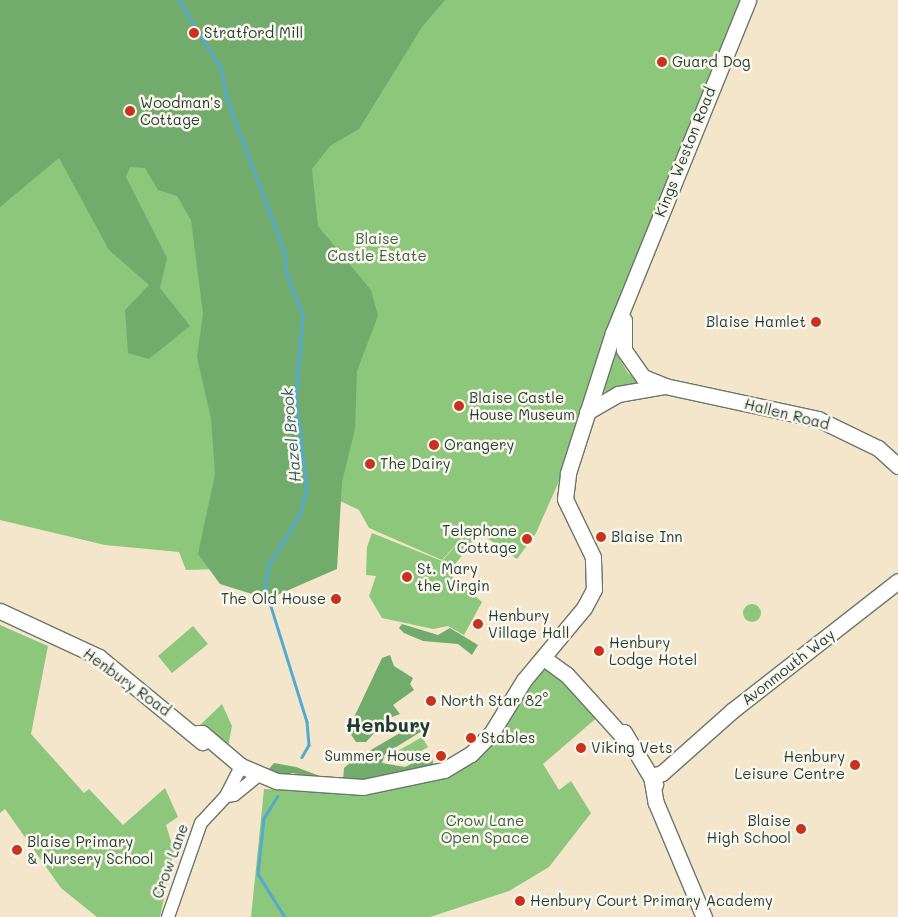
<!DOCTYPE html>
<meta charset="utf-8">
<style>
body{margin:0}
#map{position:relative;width:898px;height:917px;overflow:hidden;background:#f3e6cb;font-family:Mali,sans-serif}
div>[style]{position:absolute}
.green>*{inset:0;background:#8dc77c}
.round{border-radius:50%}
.forest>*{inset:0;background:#72ac6c}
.stream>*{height:2.5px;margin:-1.25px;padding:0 1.25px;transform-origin:1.25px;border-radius:1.25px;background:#53aacf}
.roads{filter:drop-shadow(1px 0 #697869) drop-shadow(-1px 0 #697869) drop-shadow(0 1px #697869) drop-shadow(0 -1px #697869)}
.minor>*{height:12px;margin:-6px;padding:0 6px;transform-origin:6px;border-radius:6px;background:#fff}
.major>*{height:15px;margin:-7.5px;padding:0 7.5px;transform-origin:7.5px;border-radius:7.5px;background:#fff}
.dots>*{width:14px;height:14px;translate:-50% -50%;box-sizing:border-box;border:2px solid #fbf7ec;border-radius:50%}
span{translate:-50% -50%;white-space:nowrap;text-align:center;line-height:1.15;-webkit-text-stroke:5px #fbf7ec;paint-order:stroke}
.poi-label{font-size:15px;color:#1f3d34}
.left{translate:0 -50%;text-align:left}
.right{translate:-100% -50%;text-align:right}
.street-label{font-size:15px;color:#1f3d34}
.park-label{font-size:15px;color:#3a6046}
.water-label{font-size:16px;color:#2f5e62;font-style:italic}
.district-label{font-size:20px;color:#1f3d34;font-weight:700}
</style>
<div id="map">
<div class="green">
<div style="clip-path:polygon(0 0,741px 0,610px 325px,560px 479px,536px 533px,517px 559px,480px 533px,448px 573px,482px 602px,464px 635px,448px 626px,433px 629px,382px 618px,369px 596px,376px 576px,366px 575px,367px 547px,372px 533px,442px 561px,476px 523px,442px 560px,369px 528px,359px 510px,286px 475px,282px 567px,186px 570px,179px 552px,105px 545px,0 520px)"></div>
<div style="clip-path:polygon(614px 349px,628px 373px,642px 383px,599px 393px)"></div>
<div class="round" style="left:743px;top:604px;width:18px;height:18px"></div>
<div style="clip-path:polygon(0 625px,48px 646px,31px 734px,84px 793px,89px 789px,123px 825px,165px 788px,178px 817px,166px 825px,174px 851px,160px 917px,97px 917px,61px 888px,5px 809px,0 813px)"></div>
<div style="clip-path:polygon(193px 626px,208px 644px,172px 673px,158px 656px)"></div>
<div style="clip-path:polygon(542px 667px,567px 683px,600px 715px,543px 764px,559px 790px,571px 781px,591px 813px,549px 867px,509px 891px,430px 917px,251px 917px,264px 789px,356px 793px,411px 785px,447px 773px,481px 754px,503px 730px)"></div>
<div style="clip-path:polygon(222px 704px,232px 726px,228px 747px,199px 726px)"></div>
<div style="clip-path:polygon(422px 737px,428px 747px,402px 762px,396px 752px)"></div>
</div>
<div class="forest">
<div style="clip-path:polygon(0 0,445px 0,422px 27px,359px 129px,330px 146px,312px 169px,318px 226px,371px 290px,378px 316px,357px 371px,355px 429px,342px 482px,337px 569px,268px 599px,220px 584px,198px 554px,215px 474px,211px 419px,197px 357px,203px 314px,191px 220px,177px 196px,158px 190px,145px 168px,130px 167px,126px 177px,167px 258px,160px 288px,190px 326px,149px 359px,128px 353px,125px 310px,149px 285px,109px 250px,59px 158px,0 207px)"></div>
<div style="clip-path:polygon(402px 624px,438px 635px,450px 628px,478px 645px,472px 655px,458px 644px,423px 641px,404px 633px,399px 628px)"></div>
<div style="clip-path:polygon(390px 655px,394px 666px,413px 678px,410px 684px,414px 690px,393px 705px,400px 714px,387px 719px,366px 742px,356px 742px,348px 730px,382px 658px)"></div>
<div style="clip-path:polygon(417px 723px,422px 731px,385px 754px,382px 763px,405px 767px,425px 757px,432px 758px,434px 767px,397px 777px,343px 781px,344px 768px,352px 761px)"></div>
<div style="clip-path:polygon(274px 763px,296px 767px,325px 778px,291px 773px,287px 778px,268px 770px)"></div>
</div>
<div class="stream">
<div style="left:179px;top:0;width:82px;rotate:58.4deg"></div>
<div style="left:222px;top:70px;width:26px;rotate:81deg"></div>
<div style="left:226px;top:96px;width:165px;rotate:69.4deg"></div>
<div style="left:284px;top:250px;width:27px;rotate:82deg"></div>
<div style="left:288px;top:277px;width:41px;rotate:68.5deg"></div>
<div style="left:303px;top:315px;width:84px;rotate:94.8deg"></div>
<div style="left:296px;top:399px;width:91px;rotate:83deg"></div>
<div style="left:307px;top:489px;width:27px;rotate:105deg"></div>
<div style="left:300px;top:515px;width:59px;rotate:121.8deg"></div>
<div style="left:269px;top:565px;width:22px;rotate:100deg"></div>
<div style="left:265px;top:587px;width:141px;rotate:72.7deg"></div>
<div style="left:307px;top:722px;width:23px;rotate:85deg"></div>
<div style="left:309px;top:745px;width:14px;rotate:120deg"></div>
<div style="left:278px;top:796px;width:26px;rotate:122deg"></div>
<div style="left:264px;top:818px;width:56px;rotate:96.1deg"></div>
<div style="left:258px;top:874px;width:51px;rotate:57.9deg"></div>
</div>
<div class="roads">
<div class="minor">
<div style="left:226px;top:796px;width:34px;rotate:-63deg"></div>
<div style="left:168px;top:917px;width:100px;rotate:-70.7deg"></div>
<div style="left:201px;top:823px;width:37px;rotate:-47deg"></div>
<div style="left:226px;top:796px;width:8px;rotate:-7deg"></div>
<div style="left:234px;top:795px;width:32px;rotate:-39deg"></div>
</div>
<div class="major">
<div style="left:624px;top:320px;width:30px;rotate:90deg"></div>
<div style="left:624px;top:350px;width:33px;rotate:55deg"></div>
<div style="left:643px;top:377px;width:24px;rotate:22deg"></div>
<div style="left:665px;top:386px;width:157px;rotate:12.2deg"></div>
<div style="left:818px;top:419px;width:67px;rotate:25.8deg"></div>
<div style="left:878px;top:448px;width:27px;rotate:42deg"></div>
<div style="left:587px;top:412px;width:36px;rotate:-30deg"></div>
<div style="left:618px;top:394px;width:48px;rotate:-9.7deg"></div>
<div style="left:0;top:611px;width:109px;rotate:24.9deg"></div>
<div style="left:99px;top:657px;width:134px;rotate:39.5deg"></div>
<div style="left:545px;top:659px;width:27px;rotate:36deg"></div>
<div style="left:567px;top:675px;width:88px;rotate:47.8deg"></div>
<div style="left:624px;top:732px;width:61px;rotate:59.2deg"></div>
<div style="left:197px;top:733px;width:5px"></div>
<div style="left:202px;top:733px;width:51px;rotate:40.2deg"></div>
<div style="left:241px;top:766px;width:39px;rotate:23deg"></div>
<div style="left:277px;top:781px;width:86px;rotate:4deg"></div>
<div style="left:363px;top:787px;width:83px;rotate:-11.9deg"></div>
<div style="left:444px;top:770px;width:31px;rotate:-31deg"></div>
<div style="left:471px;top:754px;width:30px;rotate:-46deg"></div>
<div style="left:492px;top:732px;width:61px;rotate:-58.4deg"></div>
<div style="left:524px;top:680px;width:94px;rotate:-50.2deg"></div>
<div style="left:584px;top:608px;width:21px;rotate:-62deg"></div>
<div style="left:594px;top:589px;width:32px;rotate:-92deg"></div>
<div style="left:593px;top:557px;width:64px;rotate:-115.8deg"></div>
<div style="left:565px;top:499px;width:26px;rotate:-83deg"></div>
<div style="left:568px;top:473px;width:147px;rotate:-72.2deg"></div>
<div style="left:613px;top:333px;width:359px;rotate:-67.9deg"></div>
<div style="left:651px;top:776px;width:11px;rotate:-15deg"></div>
<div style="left:662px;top:773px;width:95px;rotate:-41.6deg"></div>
<div style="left:733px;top:710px;width:209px;rotate:-38deg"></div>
<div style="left:651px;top:776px;width:27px;rotate:80deg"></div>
<div style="left:656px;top:803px;width:124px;rotate:67.2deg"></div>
</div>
</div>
<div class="dots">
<div style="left:194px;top:33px;background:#c8321e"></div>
<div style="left:662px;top:62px;background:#c8321e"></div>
<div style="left:130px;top:111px;background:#c8321e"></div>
<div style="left:816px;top:322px;background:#c8321e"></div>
<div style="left:459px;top:406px;background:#c8321e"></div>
<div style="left:434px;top:445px;background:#c8321e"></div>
<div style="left:370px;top:464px;background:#c8321e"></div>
<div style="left:601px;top:537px;background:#c8321e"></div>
<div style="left:527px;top:539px;background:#c8321e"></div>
<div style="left:407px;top:577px;background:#c8321e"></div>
<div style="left:336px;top:599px;background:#c8321e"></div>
<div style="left:478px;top:624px;background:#c8321e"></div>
<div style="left:599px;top:651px;background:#c8321e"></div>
<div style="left:431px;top:701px;background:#c8321e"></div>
<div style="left:471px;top:738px;background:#c8321e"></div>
<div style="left:581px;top:748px;background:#c8321e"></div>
<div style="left:441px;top:756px;background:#c8321e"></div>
<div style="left:855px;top:765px;background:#c8321e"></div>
<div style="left:801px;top:829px;background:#c8321e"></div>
<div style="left:17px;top:850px;background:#c8321e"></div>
<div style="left:520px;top:901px;background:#c8321e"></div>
</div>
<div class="poi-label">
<span class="left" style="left:204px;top:33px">Stratford Mill</span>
<span class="left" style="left:672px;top:62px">Guard Dog</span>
<span class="left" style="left:140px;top:111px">Woodman's<br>Cottage</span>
<span class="right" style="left:806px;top:322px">Blaise Hamlet</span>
<span class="left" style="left:469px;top:406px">Blaise Castle<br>House Museum</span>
<span class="left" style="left:444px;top:445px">Orangery</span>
<span class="left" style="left:380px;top:464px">The Dairy</span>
<span class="right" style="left:517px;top:539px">Telephone<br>Cottage</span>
<span class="left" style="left:611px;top:537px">Blaise Inn</span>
<span class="left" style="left:417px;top:577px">St. Mary<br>the Virgin</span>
<span class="right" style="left:326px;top:599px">The Old House</span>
<span class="left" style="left:488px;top:624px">Henbury<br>Village Hall</span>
<span class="left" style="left:609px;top:651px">Henbury<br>Lodge Hotel</span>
<span class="left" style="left:441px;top:701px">North Star 82°</span>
<span class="left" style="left:481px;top:738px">Stables</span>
<span class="left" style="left:591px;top:748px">Viking Vets</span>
<span class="right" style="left:431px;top:756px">Summer House</span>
<span class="right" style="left:845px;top:765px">Henbury<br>Leisure Centre</span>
<span class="right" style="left:791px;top:829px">Blaise<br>High School</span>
<span class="left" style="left:27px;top:850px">Blaise Primary<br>&amp; Nursery School</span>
<span class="left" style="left:530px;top:901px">Henbury Court Primary Academy</span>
</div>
<div class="street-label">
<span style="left:685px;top:152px;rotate:-68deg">Kings Weston Road</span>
<span style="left:787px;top:414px;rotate:14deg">Hallen Road</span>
<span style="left:788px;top:667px;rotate:-38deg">Avonmouth Way</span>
<span style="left:127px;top:682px;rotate:36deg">Henbury Road</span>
<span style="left:170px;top:861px;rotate:-70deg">Crow Lane</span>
</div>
<div class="park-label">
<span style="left:377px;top:247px">Blaise<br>Castle Estate</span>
<span style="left:485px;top:829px">Crow Lane<br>Open Space</span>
</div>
<div class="water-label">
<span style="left:291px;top:435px;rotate:-95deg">Hazel Brook</span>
</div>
<div class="district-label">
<span style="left:388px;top:724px">Henbury</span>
</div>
</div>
